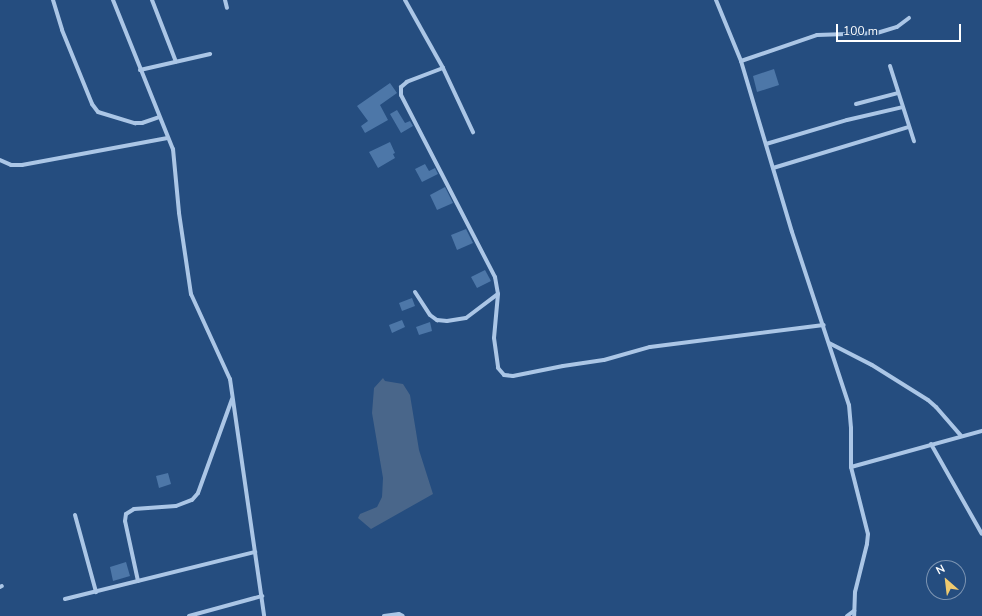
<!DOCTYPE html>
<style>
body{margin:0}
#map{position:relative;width:982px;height:616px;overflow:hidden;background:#254d7f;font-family:"Nunito Sans",sans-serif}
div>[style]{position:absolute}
.water>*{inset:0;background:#49668a}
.building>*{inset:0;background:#4d77a8}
.street>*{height:4px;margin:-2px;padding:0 2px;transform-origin:2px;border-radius:2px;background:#abc6e6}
span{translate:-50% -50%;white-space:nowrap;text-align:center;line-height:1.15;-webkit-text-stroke:4px #254d7f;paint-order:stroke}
.north{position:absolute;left:926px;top:560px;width:40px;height:40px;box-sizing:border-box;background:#254d7f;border:1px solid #7c94b2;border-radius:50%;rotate:332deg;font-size:11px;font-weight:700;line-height:16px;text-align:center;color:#fff}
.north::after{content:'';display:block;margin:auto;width:14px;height:18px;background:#efca6f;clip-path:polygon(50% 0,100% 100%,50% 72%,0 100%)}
.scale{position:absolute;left:836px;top:24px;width:125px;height:18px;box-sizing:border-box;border:2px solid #fff;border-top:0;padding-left:5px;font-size:12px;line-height:14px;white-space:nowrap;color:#fff;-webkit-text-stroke:3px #254d7f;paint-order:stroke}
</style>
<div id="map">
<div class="water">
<div style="clip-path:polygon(383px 378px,385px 381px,403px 384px,410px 395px,419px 450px,433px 494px,371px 529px,358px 518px,360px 514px,377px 507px,382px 497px,383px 478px,372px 413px,374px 388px)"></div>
</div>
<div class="building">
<div style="clip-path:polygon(774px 69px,779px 85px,757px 92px,753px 76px)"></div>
<div style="clip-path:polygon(390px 83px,397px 93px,380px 105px,388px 120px,365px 133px,361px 126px,368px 121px,357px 106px)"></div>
<div style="clip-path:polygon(397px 110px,405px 123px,410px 121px,413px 126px,401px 133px,390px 114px)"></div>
<div style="clip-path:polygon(390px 142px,395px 153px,393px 154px,395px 158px,378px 168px,369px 152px)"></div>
<div style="clip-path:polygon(425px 164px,429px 171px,435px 168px,438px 174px,422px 182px,415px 169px)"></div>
<div style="clip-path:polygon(445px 187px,453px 203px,437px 210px,430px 195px)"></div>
<div style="clip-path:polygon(466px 229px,473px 243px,457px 250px,451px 235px)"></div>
<div style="clip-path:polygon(485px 270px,491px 281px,477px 288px,471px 277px)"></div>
<div style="clip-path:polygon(412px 298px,415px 306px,402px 311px,399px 303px)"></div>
<div style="clip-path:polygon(402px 320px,405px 327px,392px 333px,389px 325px)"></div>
<div style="clip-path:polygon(430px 322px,432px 331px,419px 335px,416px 327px)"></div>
<div style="clip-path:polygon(168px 473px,171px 484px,159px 488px,156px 476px)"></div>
<div style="clip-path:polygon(126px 562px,130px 576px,113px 581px,110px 567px)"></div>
</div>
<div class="street">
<div style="left:53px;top:0;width:31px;rotate:73deg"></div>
<div style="left:62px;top:30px;width:80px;rotate:67.9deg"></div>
<div style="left:92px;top:104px;width:10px;rotate:53deg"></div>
<div style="left:98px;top:112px;width:39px;rotate:17deg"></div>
<div style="left:135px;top:123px;width:7px"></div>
<div style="left:142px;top:123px;width:18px;rotate:-19deg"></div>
<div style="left:113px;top:0;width:161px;rotate:68.1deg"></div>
<div style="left:173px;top:149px;width:64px;rotate:84.6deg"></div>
<div style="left:179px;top:213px;width:82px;rotate:81.6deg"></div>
<div style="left:191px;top:294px;width:94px;rotate:65.4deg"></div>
<div style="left:230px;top:379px;width:239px;rotate:81.8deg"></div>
<div style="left:152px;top:0;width:66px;rotate:68.8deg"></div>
<div style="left:225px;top:0;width:8px;rotate:76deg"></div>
<div style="left:405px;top:0;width:78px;rotate:60.8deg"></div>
<div style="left:443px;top:68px;width:71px;rotate:64.9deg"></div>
<div style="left:716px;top:0;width:66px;rotate:67.7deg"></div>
<div style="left:741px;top:61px;width:178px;rotate:73.4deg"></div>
<div style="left:792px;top:232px;width:182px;rotate:71.8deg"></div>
<div style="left:849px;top:405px;width:23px;rotate:85deg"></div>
<div style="left:851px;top:428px;width:39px;rotate:90deg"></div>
<div style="left:851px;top:467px;width:69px;rotate:75.8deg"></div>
<div style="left:868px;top:534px;width:10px;rotate:96deg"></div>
<div style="left:867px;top:544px;width:49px;rotate:104deg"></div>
<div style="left:855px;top:592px;width:24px;rotate:92deg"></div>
<div style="left:741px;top:61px;width:80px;rotate:-18.9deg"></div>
<div style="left:817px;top:35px;width:60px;rotate:-1.9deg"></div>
<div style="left:877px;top:33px;width:21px;rotate:-17deg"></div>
<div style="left:897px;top:27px;width:15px;rotate:-37deg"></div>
<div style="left:890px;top:66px;width:79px;rotate:72.3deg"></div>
<div style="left:443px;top:68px;width:39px;rotate:159deg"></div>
<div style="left:407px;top:82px;width:8px;rotate:140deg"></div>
<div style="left:401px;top:87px;width:8px;rotate:90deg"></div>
<div style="left:401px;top:95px;width:205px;rotate:62.7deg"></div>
<div style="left:495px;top:277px;width:17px;rotate:80deg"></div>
<div style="left:498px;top:294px;width:44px;rotate:95.2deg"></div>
<div style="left:494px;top:338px;width:30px;rotate:82deg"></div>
<div style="left:498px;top:368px;width:9px;rotate:49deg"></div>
<div style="left:504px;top:375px;width:9px;rotate:6deg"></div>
<div style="left:513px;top:376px;width:51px;rotate:-11.3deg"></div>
<div style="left:563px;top:366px;width:41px;rotate:-8.3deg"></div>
<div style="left:604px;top:360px;width:48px;rotate:-15.8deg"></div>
<div style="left:650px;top:347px;width:175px;rotate:-7.2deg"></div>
<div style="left:140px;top:70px;width:72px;rotate:-12.9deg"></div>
<div style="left:856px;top:104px;width:43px;rotate:-14.7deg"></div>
<div style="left:766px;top:144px;width:84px;rotate:-16.5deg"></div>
<div style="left:847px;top:120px;width:57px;rotate:-13.1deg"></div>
<div style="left:0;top:160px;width:12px;rotate:24deg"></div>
<div style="left:11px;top:165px;width:11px"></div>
<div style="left:22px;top:165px;width:148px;rotate:-10.5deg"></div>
<div style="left:773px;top:168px;width:142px;rotate:-16.8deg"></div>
<div style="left:415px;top:292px;width:27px;rotate:57deg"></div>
<div style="left:430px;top:315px;width:9px;rotate:36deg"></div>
<div style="left:437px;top:320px;width:10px;rotate:6deg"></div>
<div style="left:447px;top:321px;width:19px;rotate:-9deg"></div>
<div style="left:466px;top:318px;width:40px;rotate:-37deg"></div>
<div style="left:829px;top:343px;width:48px;rotate:27.1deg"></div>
<div style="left:872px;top:365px;width:66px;rotate:32deg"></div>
<div style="left:928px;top:400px;width:11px;rotate:41deg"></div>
<div style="left:936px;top:407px;width:38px;rotate:49deg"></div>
<div style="left:931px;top:444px;width:103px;rotate:60.5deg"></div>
<div style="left:851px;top:467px;width:136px;rotate:-15.4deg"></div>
<div style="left:75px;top:515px;width:80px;rotate:74.7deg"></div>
<div style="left:138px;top:581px;width:61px;rotate:-102.2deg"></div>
<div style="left:125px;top:521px;width:7px;rotate:-82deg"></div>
<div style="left:126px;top:514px;width:9px;rotate:-32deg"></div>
<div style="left:134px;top:509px;width:42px;rotate:-4.1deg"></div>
<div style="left:176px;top:506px;width:17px;rotate:-21deg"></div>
<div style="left:192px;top:500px;width:9px;rotate:-49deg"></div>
<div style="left:198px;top:493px;width:100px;rotate:-70.1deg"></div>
<div style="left:0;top:587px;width:2px;rotate:-27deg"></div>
<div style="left:65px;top:599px;width:196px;rotate:-13.9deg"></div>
<div style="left:189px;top:616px;width:76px;rotate:-15.3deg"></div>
<div style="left:384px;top:616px;width:15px;rotate:-8deg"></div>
<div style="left:399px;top:614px;width:4px;rotate:27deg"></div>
<div style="left:847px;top:616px;width:9px;rotate:-36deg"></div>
</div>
<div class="north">N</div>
<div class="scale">100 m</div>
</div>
